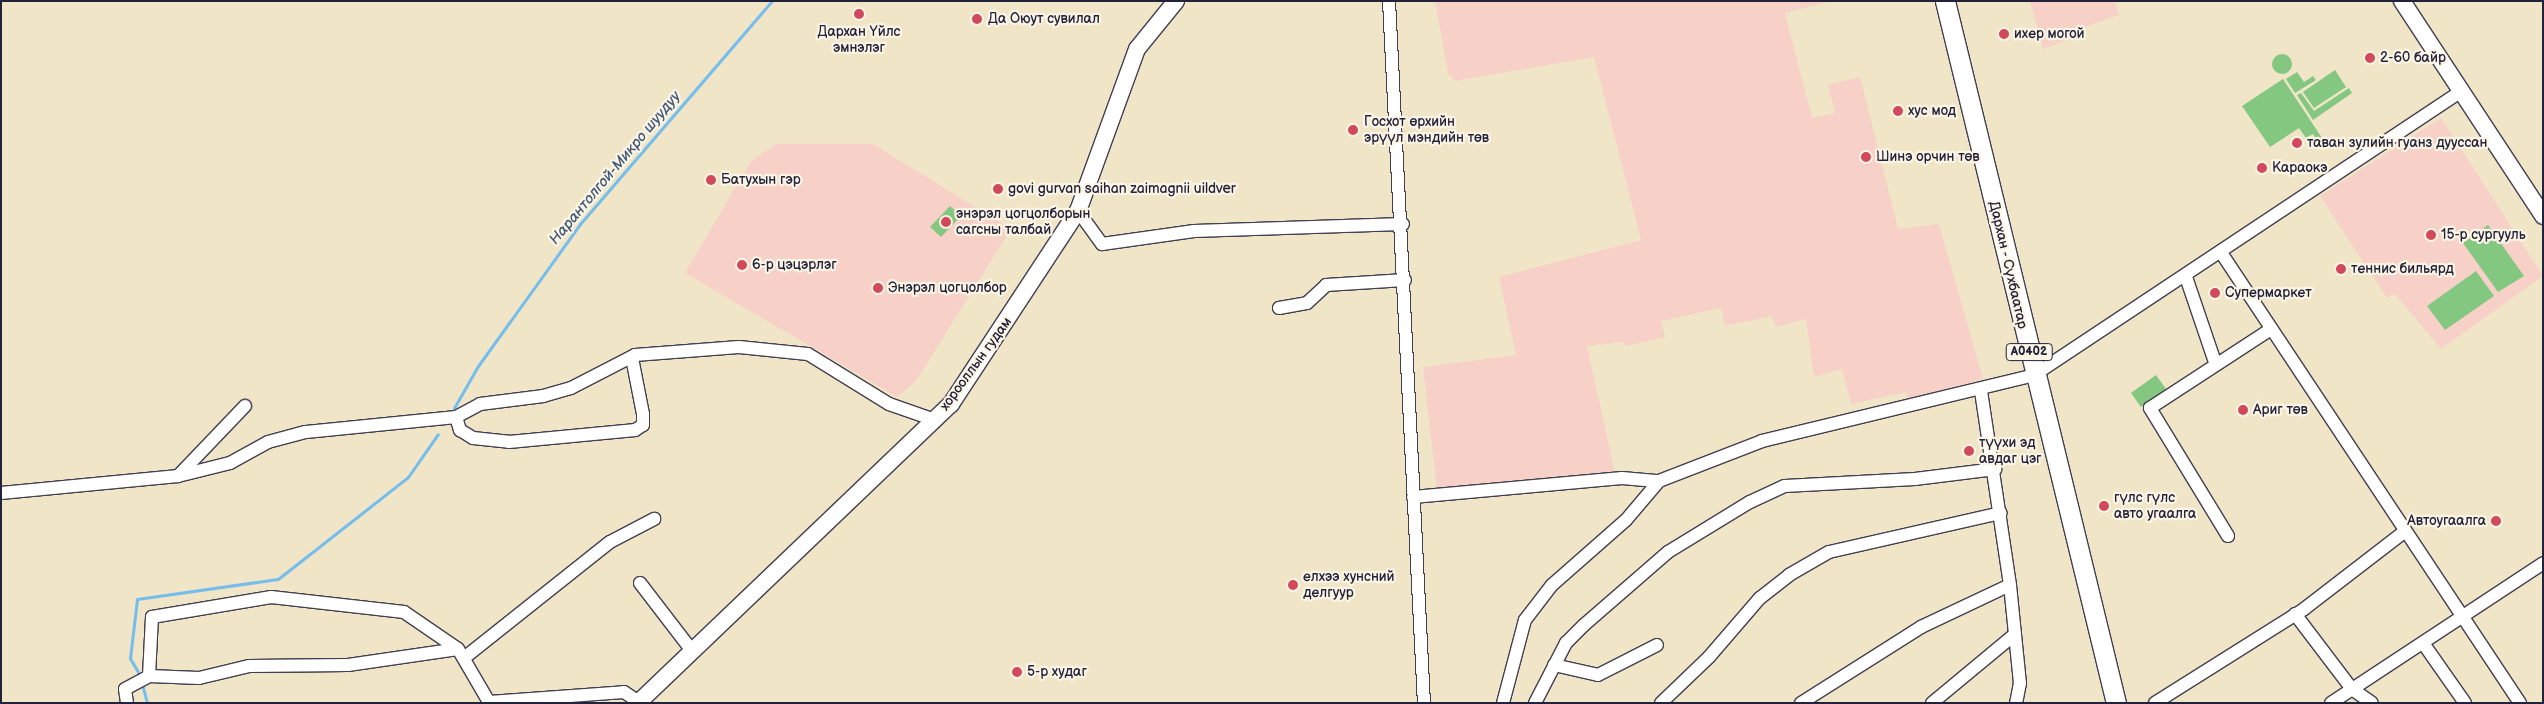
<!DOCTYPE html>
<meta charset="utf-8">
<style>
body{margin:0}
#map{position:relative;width:2544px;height:704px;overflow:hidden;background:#f1e5c7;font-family:"Balsamiq Sans",sans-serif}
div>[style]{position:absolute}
.built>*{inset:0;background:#f7d1c8}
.green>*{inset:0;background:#83c781}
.round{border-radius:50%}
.stream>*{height:3px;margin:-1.5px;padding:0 1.5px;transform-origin:1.5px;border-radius:1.5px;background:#74bdec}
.roads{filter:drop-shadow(1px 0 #413f50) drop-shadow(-1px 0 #413f50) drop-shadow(0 1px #413f50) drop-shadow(0 -1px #413f50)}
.minor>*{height:12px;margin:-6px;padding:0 6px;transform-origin:6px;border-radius:6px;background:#fff}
.major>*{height:16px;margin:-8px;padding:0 8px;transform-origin:8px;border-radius:8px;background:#fff}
.highway>*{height:19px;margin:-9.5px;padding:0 9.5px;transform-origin:9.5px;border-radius:9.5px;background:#fff}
.dots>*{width:14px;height:14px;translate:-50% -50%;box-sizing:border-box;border:2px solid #fcf5e5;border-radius:50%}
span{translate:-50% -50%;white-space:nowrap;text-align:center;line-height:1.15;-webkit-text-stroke:4.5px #fcf5e5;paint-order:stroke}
.shield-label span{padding:1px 4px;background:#fcf5e5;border:1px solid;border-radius:4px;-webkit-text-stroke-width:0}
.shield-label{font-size:12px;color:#22223b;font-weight:700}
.poi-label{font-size:14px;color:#22223b}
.left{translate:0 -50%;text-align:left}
.right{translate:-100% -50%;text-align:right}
.street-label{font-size:14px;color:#22223b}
.water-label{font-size:15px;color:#3f5879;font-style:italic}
.frame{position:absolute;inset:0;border:2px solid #22223b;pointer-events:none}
</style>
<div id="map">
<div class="built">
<div style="clip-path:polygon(1435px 1px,1831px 1px,1785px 13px,1812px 118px,1835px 113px,1828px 85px,1860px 77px,1898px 229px,1939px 224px,1983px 379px,1908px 399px,1906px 392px,1851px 404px,1842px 369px,1814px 377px,1806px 319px,1776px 327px,1772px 316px,1725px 326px,1721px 308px,1661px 321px,1665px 337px,1625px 346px,1623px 342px,1587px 346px,1615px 473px,1437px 490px,1423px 367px,1516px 355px,1499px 277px,1641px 240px,1594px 57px,1455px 81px,1448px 73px)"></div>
<div style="clip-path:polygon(2030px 1px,2115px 1px,2119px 15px,2071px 32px,2069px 39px,2043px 49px)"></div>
<div style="clip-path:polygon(2441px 118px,2543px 276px,2441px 349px,2395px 294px,2387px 298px,2320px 196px)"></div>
<div style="clip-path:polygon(776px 144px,873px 144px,1011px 229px,916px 381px,897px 397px,685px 273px,751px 161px)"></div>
</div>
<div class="green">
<div class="round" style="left:2272px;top:54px;width:20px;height:20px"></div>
<div style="clip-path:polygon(2335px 70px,2346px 87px,2314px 108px,2303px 92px)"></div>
<div style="clip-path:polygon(2297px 72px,2304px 82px,2313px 76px,2316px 80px,2295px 93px,2286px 79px)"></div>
<div style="clip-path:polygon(2283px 79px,2324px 141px,2319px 144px,2313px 134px,2306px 138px,2299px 128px,2270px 147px,2242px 106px)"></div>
<div style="clip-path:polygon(2349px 88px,2352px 93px,2313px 120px,2297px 95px,2301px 93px,2314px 111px)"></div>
<div style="clip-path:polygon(950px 206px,961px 216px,941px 237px,930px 227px)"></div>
<div style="clip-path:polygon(2488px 225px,2524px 276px,2498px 292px,2463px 243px)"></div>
<div style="clip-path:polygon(2476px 271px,2494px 296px,2445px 330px,2427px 306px)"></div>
<div style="clip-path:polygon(2156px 375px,2166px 389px,2141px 407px,2131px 393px)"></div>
</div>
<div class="stream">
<div style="left:454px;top:408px;width:48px;rotate:-60.3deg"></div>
<div style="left:478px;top:366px;width:175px;rotate:-54.3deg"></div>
<div style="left:580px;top:224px;width:294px;rotate:-49.3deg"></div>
<div style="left:138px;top:672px;width:16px;rotate:-120deg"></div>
<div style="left:130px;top:658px;width:59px;rotate:-83.2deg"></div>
<div style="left:137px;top:599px;width:142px;rotate:-8.1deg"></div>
<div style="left:278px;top:579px;width:165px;rotate:-38.1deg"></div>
<div style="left:408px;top:477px;width:52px;rotate:-55.1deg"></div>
<div style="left:142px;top:684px;width:20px;rotate:75deg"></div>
</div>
<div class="roads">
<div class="minor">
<div style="left:1389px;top:1px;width:703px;rotate:87.15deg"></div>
<div style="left:1078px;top:211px;width:41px;rotate:54deg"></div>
<div style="left:1102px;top:244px;width:93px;rotate:-8deg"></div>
<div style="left:1194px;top:231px;width:209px;rotate:-1.9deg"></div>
<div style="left:2222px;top:254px;width:539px;rotate:56.43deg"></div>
<div style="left:2186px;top:277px;width:90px;rotate:71.2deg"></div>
<div style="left:1279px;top:308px;width:28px;rotate:-10deg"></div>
<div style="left:1307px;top:303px;width:26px;rotate:-43deg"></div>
<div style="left:1326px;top:285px;width:79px;rotate:-3.6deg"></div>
<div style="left:1981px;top:391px;width:196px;rotate:81.5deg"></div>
<div style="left:2010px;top:585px;width:99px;rotate:84.2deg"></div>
<div style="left:2020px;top:683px;width:20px;rotate:101deg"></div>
<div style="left:456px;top:417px;width:14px;rotate:73deg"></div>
<div style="left:460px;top:430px;width:15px;rotate:32deg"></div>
<div style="left:473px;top:438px;width:36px;rotate:6deg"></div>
<div style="left:509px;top:442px;width:127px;rotate:-5.4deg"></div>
<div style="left:635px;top:430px;width:9px;rotate:-32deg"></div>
<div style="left:643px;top:425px;width:11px;rotate:-90deg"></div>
<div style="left:643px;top:414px;width:57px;rotate:-101.1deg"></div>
<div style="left:178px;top:476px;width:97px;rotate:-46.3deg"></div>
<div style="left:1px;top:493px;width:178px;rotate:-5.5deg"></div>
<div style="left:178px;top:476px;width:54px;rotate:-14deg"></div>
<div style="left:230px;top:463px;width:43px;rotate:-28.9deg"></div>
<div style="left:268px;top:442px;width:39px;rotate:-15deg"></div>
<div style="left:306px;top:432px;width:151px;rotate:-5.7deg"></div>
<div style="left:456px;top:417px;width:27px;rotate:-28deg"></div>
<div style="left:480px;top:404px;width:64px;rotate:-7.2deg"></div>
<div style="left:543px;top:396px;width:29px;rotate:-16deg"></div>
<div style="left:571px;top:388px;width:72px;rotate:-27.3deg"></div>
<div style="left:635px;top:355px;width:104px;rotate:-4.4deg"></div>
<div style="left:739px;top:347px;width:69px;rotate:5.8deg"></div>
<div style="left:808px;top:354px;width:95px;rotate:31.7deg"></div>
<div style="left:889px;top:404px;width:49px;rotate:19.2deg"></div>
<div style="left:1413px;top:497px;width:210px;rotate:-5.2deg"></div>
<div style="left:1622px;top:478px;width:37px;rotate:5deg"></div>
<div style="left:1659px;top:481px;width:110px;rotate:-21.2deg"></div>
<div style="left:1762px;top:441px;width:280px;rotate:-13.6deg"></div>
<div style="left:2034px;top:375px;width:511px;rotate:-33.6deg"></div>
<div style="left:2228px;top:536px;width:150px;rotate:-121.4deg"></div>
<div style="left:2150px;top:408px;width:145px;rotate:-33.1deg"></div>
<div style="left:640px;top:583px;width:87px;rotate:52.5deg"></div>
<div style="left:2295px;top:614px;width:94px;rotate:52.8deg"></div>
<div style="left:2352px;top:689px;width:24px;rotate:35deg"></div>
<div style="left:2423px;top:643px;width:73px;rotate:55deg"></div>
<div style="left:464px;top:658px;width:186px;rotate:-38.5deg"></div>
<div style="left:610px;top:542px;width:50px;rotate:-27.6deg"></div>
<div style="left:1554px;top:665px;width:45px;rotate:12.8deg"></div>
<div style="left:1598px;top:675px;width:66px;rotate:-27deg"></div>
<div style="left:149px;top:676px;width:59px;rotate:-87.1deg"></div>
<div style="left:152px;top:617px;width:121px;rotate:-9.5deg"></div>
<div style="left:271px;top:597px;width:134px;rotate:6.4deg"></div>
<div style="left:404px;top:612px;width:65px;rotate:34.4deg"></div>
<div style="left:458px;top:649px;width:61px;rotate:59.7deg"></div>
<div style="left:489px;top:702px;width:135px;rotate:-4.2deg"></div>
<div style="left:624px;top:692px;width:18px;rotate:34deg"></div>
<div style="left:127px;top:703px;width:14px;rotate:-98deg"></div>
<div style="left:125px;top:689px;width:27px;rotate:-28deg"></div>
<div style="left:149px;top:676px;width:50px;rotate:2.3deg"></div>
<div style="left:199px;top:678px;width:51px;rotate:-13.5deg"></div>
<div style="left:249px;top:666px;width:99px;rotate:-0.6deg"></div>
<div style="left:348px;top:665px;width:111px;rotate:-8.3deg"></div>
<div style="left:1503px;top:703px;width:86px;rotate:-75.2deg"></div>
<div style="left:1525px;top:620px;width:44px;rotate:-52.4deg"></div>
<div style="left:1552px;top:585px;width:98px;rotate:-41.3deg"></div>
<div style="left:1626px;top:520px;width:51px;rotate:-49.8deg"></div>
<div style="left:1535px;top:703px;width:68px;rotate:-62.7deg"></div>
<div style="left:1566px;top:643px;width:25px;rotate:-45deg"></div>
<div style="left:1584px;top:625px;width:111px;rotate:-41deg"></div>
<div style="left:1668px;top:552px;width:96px;rotate:-31.4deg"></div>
<div style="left:1750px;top:502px;width:38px;rotate:-25deg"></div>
<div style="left:1785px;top:486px;width:130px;rotate:-3.1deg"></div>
<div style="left:1915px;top:479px;width:81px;rotate:-7.1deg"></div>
<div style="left:1661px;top:703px;width:66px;rotate:-43.8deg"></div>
<div style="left:1709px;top:657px;width:78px;rotate:-49.2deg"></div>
<div style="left:1760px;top:598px;width:37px;rotate:-38deg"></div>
<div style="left:1789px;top:575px;width:46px;rotate:-29.9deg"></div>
<div style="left:1829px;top:552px;width:176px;rotate:-12.8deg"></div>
<div style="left:1801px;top:703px;width:142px;rotate:-32.3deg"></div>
<div style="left:1921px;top:627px;width:98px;rotate:-25.3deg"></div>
<div style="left:1932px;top:703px;width:108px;rotate:-39.7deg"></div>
<div style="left:2155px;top:703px;width:176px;rotate:-32.2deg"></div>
<div style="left:2304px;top:609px;width:126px;rotate:-37.6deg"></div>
<div style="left:2331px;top:703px;width:254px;rotate:-33.4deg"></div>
</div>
<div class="major">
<div style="left:2402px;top:1px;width:257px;rotate:56.7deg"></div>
<div style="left:638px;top:703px;width:433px;rotate:-43.7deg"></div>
<div style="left:951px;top:404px;width:231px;rotate:-56.7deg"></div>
<div style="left:1078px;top:211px;width:172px;rotate:-70deg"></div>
<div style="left:1137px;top:49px;width:62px;rotate:-50.9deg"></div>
</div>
<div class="highway">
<div style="left:1945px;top:1px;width:723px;rotate:76.31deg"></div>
</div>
</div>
<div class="dots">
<div style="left:859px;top:14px;background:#d1495b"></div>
<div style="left:977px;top:19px;background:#d1495b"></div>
<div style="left:2004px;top:34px;background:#d1495b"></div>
<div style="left:2370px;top:58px;background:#d1495b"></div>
<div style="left:1898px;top:111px;background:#d1495b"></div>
<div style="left:1353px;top:130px;background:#d1495b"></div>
<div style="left:2297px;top:143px;background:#d1495b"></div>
<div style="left:1866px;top:157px;background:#d1495b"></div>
<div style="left:2262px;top:168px;background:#d1495b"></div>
<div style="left:711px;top:180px;background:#d1495b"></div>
<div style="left:998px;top:189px;background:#d1495b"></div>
<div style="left:946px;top:222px;background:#d1495b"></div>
<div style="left:2431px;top:235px;background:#d1495b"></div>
<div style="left:742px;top:265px;background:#d1495b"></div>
<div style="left:2341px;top:269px;background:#d1495b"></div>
<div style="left:878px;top:288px;background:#d1495b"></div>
<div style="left:2215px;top:293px;background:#d1495b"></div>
<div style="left:2243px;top:410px;background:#d1495b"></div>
<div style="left:1969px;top:451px;background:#d1495b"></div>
<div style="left:2104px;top:506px;background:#d1495b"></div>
<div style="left:2496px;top:521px;background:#d1495b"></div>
<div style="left:1293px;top:585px;background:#d1495b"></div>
<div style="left:1017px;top:672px;background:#d1495b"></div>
</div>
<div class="shield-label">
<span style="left:2029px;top:352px">A0402</span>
</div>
<div class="poi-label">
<span class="left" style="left:988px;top:19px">Да Оюут сувилал</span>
<span style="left:859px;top:40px">Дархан Үйлс<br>эмнэлэг</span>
<span class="left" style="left:2014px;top:34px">ихер могой</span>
<span class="left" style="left:2380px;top:58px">2-60 байр</span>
<span class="left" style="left:1908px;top:111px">хус мод</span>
<span class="left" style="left:1364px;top:130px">Госхот өрхийн<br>эрүүл мэндийн төв</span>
<span class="left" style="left:2307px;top:143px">таван зулийн гуанз дууссан</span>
<span class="left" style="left:1876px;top:157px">Шинэ орчин төв</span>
<span class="left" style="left:2272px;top:168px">Караокэ</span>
<span class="left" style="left:721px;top:180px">Батухын гэр</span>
<span class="left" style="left:1008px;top:189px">govi gurvan saihan zaimagnii uildver</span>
<span class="left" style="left:956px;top:222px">энэрэл цогцолборын<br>сагсны талбай</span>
<span class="left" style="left:2441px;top:235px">15-р сургууль</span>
<span class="left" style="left:752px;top:265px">6-р цэцэрлэг</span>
<span class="left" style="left:2351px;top:269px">теннис бильярд</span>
<span class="left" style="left:888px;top:288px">Энэрэл цогцолбор</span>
<span class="left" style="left:2225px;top:293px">Супермаркет</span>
<span class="left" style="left:2253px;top:410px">Ариг төв</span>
<span class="left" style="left:1979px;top:451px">түүхи эд<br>авдаг цэг</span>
<span class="left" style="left:2114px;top:506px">гүлс гүлс<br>авто угаалга</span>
<span class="right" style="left:2486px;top:521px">Автоугаалга</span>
<span class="left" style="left:1303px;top:585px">елхээ хунсний<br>делгуур</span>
<span class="left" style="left:1027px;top:672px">5-р худаг</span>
</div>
<div class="street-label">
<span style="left:2008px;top:265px;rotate:77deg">Дархан - Сүхбаатар</span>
<span style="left:976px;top:364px;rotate:-54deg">хорооллын гудам</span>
</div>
<div class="water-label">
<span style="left:615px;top:168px;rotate:-50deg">Нарантолгой-Микро шуудуу</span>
</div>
<div class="frame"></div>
</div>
